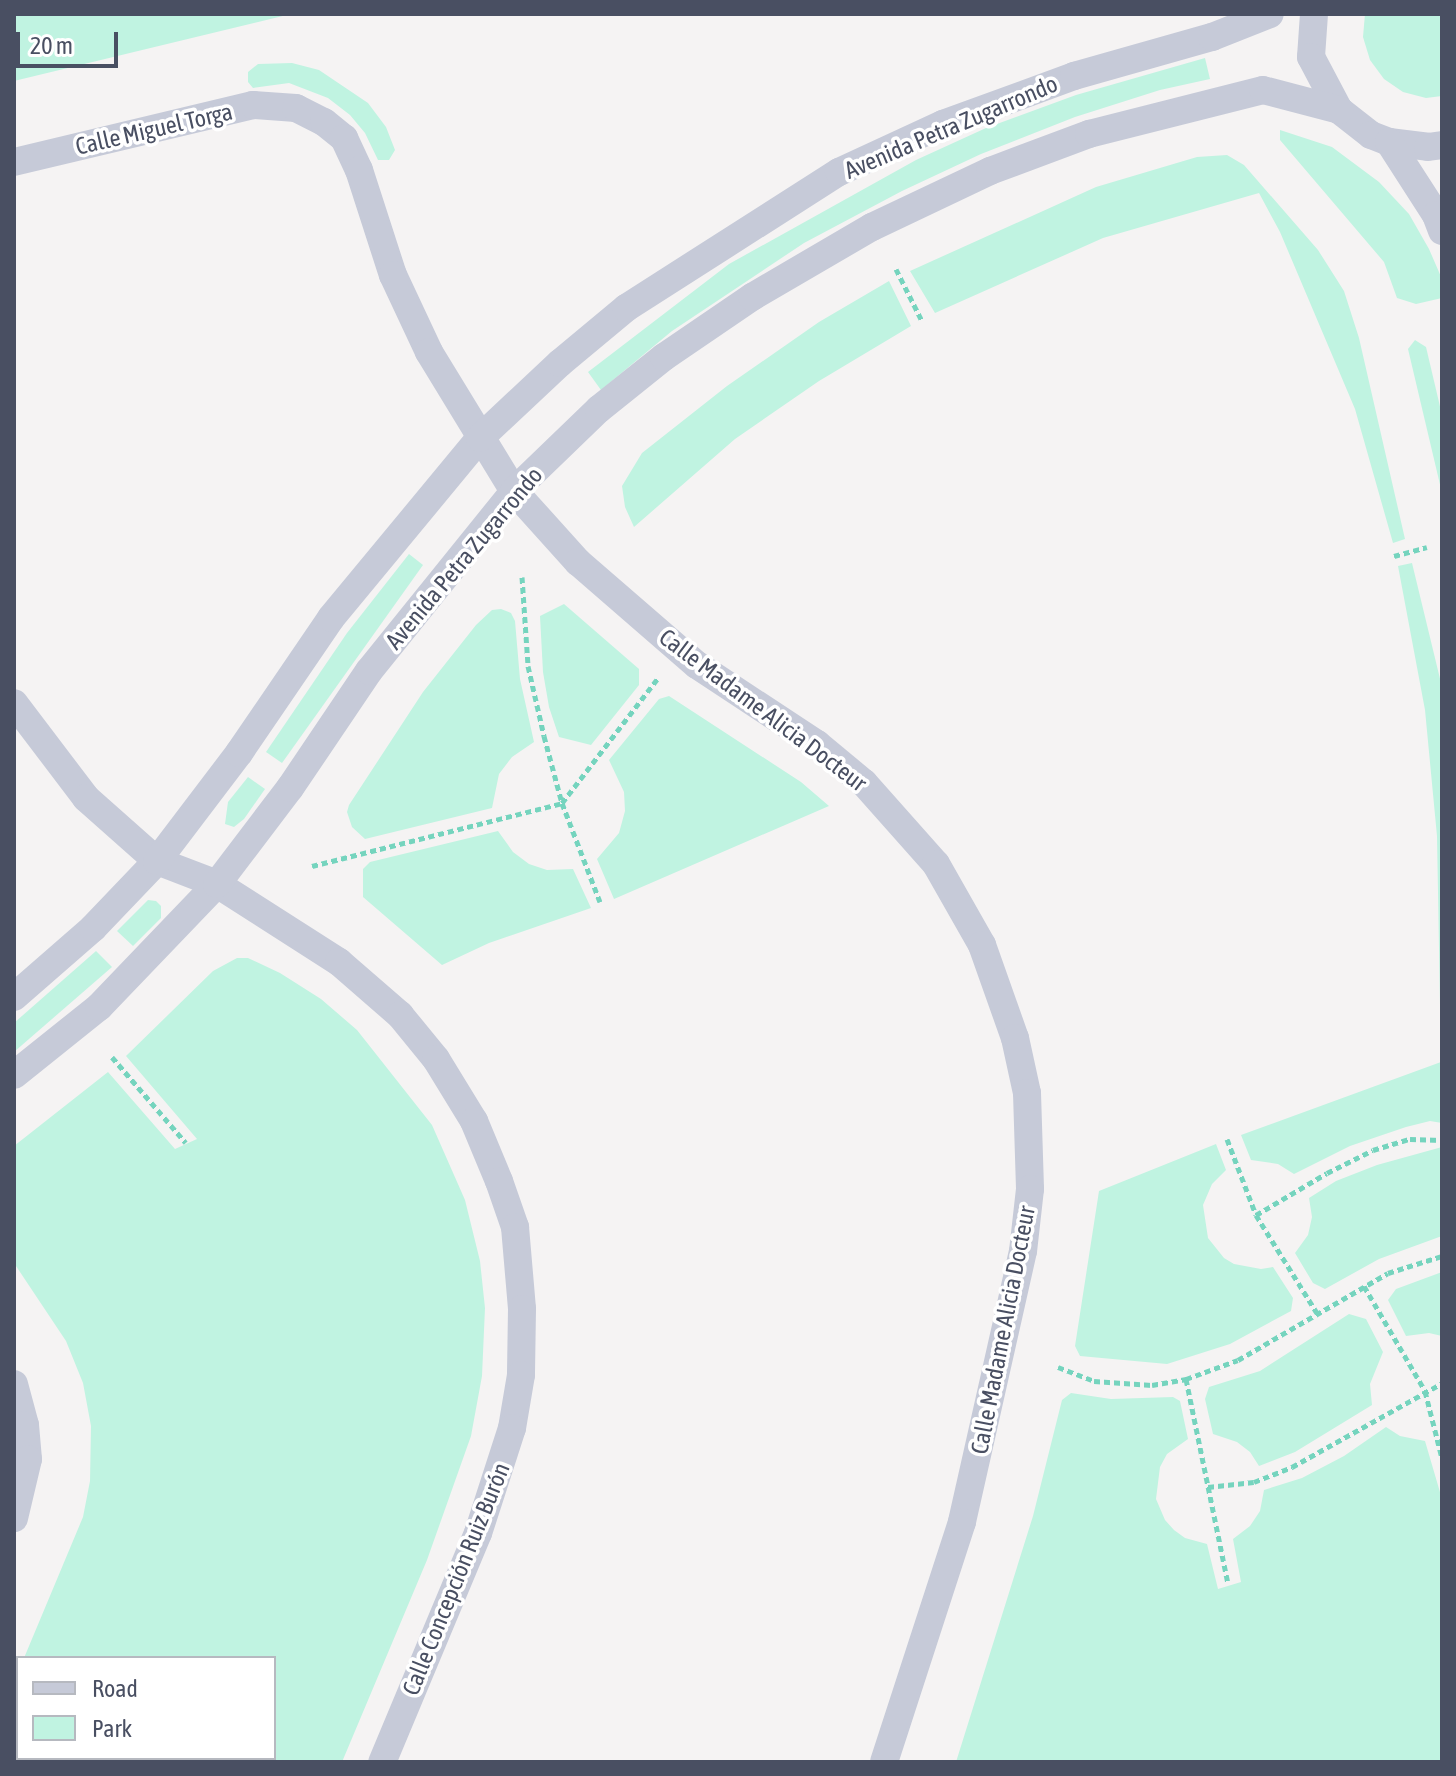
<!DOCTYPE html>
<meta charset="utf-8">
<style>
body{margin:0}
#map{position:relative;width:1456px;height:1776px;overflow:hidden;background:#f5f3f3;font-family:"Asap Condensed",sans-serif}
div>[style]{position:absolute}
.green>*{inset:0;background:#c0f3e1}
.path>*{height:5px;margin-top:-2.5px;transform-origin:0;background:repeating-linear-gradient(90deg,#75d4be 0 6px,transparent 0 10px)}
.street>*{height:28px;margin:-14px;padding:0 14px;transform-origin:14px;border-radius:14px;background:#c6cad8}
span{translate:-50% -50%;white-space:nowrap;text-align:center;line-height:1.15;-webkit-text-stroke:7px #fff;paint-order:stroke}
.street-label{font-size:24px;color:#494f62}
.frame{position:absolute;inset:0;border:16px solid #494f62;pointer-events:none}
.legend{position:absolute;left:16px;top:1656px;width:260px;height:104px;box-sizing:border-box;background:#fff;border:2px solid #b6b9c0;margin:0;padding:10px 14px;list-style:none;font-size:24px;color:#494f62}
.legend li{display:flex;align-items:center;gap:16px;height:40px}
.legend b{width:40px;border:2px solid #b6b9c0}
.scale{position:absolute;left:16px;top:32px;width:102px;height:36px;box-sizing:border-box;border:4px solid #494f62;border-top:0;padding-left:10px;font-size:24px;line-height:28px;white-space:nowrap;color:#494f62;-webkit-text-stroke:6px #fff;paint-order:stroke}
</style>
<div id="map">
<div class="green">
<div style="clip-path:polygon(14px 14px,291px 14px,14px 81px)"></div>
<div style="clip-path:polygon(1365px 14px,1442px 14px,1442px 96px,1426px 98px,1403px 92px,1384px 79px,1370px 60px,1363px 37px)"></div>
<div style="clip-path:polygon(1205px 58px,1210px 79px,1160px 90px,1075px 117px,981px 154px,902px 191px,804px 243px,672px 331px,601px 390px,588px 372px,729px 264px,916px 160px,986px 128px,1076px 95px)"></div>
<div style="clip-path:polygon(292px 63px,319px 70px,368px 103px,386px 127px,395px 150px,389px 160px,378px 160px,365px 133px,350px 115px,328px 98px,289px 83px,253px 88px,248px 82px,248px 72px,258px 64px)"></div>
<div style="clip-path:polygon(1280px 130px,1332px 147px,1379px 182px,1409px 214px,1429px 249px,1442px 279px,1442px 298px,1416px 304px,1397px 298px,1384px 262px,1280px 140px)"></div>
<div style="clip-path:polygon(1227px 155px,1244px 165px,1318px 250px,1344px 291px,1359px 338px,1405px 539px,1393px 543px,1355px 409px,1280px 232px,1259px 193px,1103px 238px,935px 313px,910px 271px,1096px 187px,1197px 157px)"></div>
<div style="clip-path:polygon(889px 281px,911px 326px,819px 381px,735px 439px,634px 527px,625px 507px,622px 486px,642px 453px,727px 386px,819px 322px)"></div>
<div style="clip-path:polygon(1415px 340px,1426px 347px,1442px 415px,1442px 493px,1408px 349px)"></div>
<div style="clip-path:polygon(409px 554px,423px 565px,282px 763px,266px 752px,347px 633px)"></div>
<div style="clip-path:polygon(1412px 563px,1442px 687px,1442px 1123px,1430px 1121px,1406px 1127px,1350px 1146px,1294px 1174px,1278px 1164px,1251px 1160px,1241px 1135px,1441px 1062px,1437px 836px,1425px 710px,1398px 566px)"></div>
<div style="clip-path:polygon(564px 604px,639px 669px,639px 685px,591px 745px,559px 737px,549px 707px,543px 672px,540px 616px)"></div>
<div style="clip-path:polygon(501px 609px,511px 613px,515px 621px,520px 679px,534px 742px,512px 757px,499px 774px,492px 808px,365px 839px,352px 827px,347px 812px,349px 805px,423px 692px,476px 625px,492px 610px)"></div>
<div style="clip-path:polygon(669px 696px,801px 782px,829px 806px,614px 899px,597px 859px,619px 833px,625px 811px,624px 792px,609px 760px,659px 699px)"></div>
<div style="clip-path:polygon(248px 777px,265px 789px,244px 819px,234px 827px,225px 824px,228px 802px)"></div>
<div style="clip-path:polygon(498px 831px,513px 852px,529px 864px,547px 870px,573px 869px,591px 908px,489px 943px,442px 965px,363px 897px,363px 869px,370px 862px)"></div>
<div style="clip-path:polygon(148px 900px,156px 901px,161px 906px,161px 918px,133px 946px,117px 931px)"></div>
<div style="clip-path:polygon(96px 951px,112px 967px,14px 1052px,14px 1023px)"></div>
<div style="clip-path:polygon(237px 958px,248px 958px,280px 973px,321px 999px,357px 1030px,432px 1125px,465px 1200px,480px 1261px,485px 1308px,482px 1376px,471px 1436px,427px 1560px,342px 1762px,14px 1762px,14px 1681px,18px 1672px,18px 1758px,274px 1758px,274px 1658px,24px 1658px,83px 1517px,90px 1481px,91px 1426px,83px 1383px,66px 1341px,14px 1263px,14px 1146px,108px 1072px,175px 1149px,197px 1139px,126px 1056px,213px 971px)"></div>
<div style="clip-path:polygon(1216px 1144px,1226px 1170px,1212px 1184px,1203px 1205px,1208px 1238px,1224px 1258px,1234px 1264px,1261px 1269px,1273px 1267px,1293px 1298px,1291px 1311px,1230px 1344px,1167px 1364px,1080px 1356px,1075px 1346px,1099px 1191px)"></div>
<div style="clip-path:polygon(1442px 1147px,1442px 1236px,1379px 1259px,1325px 1289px,1313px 1283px,1295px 1253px,1308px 1235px,1312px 1217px,1309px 1198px,1336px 1181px,1377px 1165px)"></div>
<div style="clip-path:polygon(1442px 1272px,1442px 1336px,1429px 1333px,1406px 1336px,1388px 1300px,1396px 1289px)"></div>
<div style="clip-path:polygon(1349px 1314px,1366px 1319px,1383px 1352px,1370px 1384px,1372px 1405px,1295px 1452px,1259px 1466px,1250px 1452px,1237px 1442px,1213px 1434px,1205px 1399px,1209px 1387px,1260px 1371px)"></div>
<div style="clip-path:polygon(1071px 1393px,1111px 1399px,1173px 1397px,1180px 1401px,1188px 1439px,1167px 1454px,1160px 1467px,1156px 1499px,1165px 1520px,1174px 1530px,1185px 1538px,1207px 1544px,1218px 1589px,1241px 1582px,1233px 1539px,1250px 1526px,1260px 1511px,1264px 1490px,1302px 1478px,1344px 1456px,1386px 1427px,1400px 1436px,1425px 1441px,1442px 1499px,1442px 1762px,956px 1762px,1033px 1516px,1062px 1400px)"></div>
</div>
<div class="path">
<div style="left:896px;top:269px;width:58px;rotate:63.4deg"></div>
<div style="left:1394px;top:556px;width:34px;rotate:-15deg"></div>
<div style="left:522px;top:577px;width:89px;rotate:86.1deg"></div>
<div style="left:528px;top:666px;width:72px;rotate:77.1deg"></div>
<div style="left:544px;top:736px;width:69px;rotate:75deg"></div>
<div style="left:562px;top:803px;width:106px;rotate:69deg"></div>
<div style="left:312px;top:866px;width:258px;rotate:-14.1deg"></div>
<div style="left:562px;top:803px;width:158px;rotate:-52.5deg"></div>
<div style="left:112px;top:1057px;width:113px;rotate:49.3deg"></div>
<div style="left:1227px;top:1139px;width:81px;rotate:69.1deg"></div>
<div style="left:1256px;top:1215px;width:115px;rotate:58.1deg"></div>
<div style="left:1256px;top:1215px;width:82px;rotate:-30.6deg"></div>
<div style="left:1327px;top:1173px;width:51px;rotate:-26.6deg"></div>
<div style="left:1373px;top:1150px;width:39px;rotate:-17deg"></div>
<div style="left:1410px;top:1139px;width:32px;rotate:2deg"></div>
<div style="left:1364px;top:1286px;width:121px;rotate:59.8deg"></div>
<div style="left:1425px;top:1391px;width:69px;rotate:75.8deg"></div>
<div style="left:1058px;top:1367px;width:39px;rotate:21deg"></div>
<div style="left:1094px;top:1381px;width:58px;rotate:3.9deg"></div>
<div style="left:1152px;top:1385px;width:35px;rotate:-10deg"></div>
<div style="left:1186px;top:1379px;width:55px;rotate:-20.1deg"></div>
<div style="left:1238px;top:1360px;width:173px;rotate:-30.1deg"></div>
<div style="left:1388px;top:1273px;width:57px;rotate:-17.5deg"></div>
<div style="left:1186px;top:1379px;width:209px;rotate:78.4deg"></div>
<div style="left:1208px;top:1487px;width:46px;rotate:-6.2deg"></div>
<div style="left:1254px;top:1482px;width:41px;rotate:-21.5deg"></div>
<div style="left:1292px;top:1467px;width:172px;rotate:-29.2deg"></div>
</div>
<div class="street">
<div style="left:1314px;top:14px;width:43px;rotate:94deg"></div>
<div style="left:1311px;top:57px;width:60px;rotate:62.2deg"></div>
<div style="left:1339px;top:110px;width:41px;rotate:38deg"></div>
<div style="left:1371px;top:135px;width:19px;rotate:21deg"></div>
<div style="left:1389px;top:142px;width:39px;rotate:7deg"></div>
<div style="left:1428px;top:147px;width:14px;rotate:-8deg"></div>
<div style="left:1389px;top:142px;width:87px;rotate:57.2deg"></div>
<div style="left:1436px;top:215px;width:17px;rotate:69deg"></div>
<div style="left:14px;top:162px;width:246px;rotate:-13.4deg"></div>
<div style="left:253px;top:105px;width:43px;rotate:4deg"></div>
<div style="left:296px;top:108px;width:31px;rotate:27deg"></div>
<div style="left:324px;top:122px;width:26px;rotate:39deg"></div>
<div style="left:344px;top:138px;width:35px;rotate:65deg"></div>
<div style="left:359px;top:170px;width:110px;rotate:72.1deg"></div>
<div style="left:393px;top:275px;width:85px;rotate:64.9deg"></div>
<div style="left:429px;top:352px;width:163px;rotate:58.6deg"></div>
<div style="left:514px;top:491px;width:96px;rotate:48deg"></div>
<div style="left:578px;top:562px;width:157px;rotate:40.9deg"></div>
<div style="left:697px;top:665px;width:144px;rotate:33.4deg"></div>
<div style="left:817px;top:744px;width:61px;rotate:39.7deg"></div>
<div style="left:864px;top:783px;width:108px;rotate:48.4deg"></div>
<div style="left:936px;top:864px;width:93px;rotate:60.4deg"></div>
<div style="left:982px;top:945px;width:99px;rotate:70.5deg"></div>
<div style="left:1015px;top:1038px;width:56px;rotate:77.7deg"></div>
<div style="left:1027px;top:1093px;width:96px;rotate:88.2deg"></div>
<div style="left:1030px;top:1189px;width:62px;rotate:96.4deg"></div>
<div style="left:1023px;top:1251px;width:278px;rotate:102.7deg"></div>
<div style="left:962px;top:1522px;width:252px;rotate:108deg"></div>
<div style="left:14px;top:703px;width:119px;rotate:52.8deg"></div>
<div style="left:86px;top:798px;width:95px;rotate:41.6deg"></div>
<div style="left:157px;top:861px;width:64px;rotate:21deg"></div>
<div style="left:217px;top:884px;width:145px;rotate:32.6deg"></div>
<div style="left:339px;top:962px;width:81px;rotate:41deg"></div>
<div style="left:400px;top:1015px;width:57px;rotate:50.7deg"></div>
<div style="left:436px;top:1059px;width:73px;rotate:58.5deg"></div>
<div style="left:474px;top:1121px;width:65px;rotate:67.4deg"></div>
<div style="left:499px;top:1181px;width:49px;rotate:70.8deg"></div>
<div style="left:515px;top:1227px;width:82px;rotate:85.1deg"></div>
<div style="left:522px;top:1309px;width:66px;rotate:90.9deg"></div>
<div style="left:521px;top:1375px;width:54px;rotate:99.6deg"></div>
<div style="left:512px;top:1428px;width:110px;rotate:107.9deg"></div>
<div style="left:478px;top:1533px;width:248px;rotate:112.7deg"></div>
<div style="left:14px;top:997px;width:105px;rotate:-41.1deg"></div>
<div style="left:93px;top:928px;width:93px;rotate:-46.3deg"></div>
<div style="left:157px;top:861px;width:136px;rotate:-52.8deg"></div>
<div style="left:239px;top:753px;width:163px;rotate:-55.7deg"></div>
<div style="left:331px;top:618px;width:234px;rotate:-50.4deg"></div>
<div style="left:480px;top:438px;width:110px;rotate:-43.2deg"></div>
<div style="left:560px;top:363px;width:86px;rotate:-39.8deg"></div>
<div style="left:626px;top:308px;width:253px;rotate:-32.6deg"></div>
<div style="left:839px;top:172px;width:115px;rotate:-24.8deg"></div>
<div style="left:943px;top:124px;width:140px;rotate:-20.1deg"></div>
<div style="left:1074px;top:76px;width:143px;rotate:-15.8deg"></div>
<div style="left:1212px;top:37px;width:62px;rotate:-21.6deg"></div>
<div style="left:14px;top:1075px;width:109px;rotate:-38.7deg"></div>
<div style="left:99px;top:1007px;width:170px;rotate:-46.2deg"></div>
<div style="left:217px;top:884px;width:121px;rotate:-52.8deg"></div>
<div style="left:290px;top:788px;width:141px;rotate:-56deg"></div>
<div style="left:369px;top:671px;width:231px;rotate:-51.1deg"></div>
<div style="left:514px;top:491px;width:118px;rotate:-44deg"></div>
<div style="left:599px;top:409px;width:83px;rotate:-38.7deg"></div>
<div style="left:664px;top:357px;width:107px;rotate:-34.3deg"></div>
<div style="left:752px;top:297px;width:139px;rotate:-30.3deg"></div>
<div style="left:872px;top:227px;width:131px;rotate:-25.4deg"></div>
<div style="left:990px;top:171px;width:106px;rotate:-20.5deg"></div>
<div style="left:1089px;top:134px;width:179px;rotate:-14.2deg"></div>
<div style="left:1263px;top:90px;width:79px;rotate:14.7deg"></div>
<div style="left:14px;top:1384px;width:42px;rotate:75deg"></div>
<div style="left:25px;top:1425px;width:34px;rotate:85deg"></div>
<div style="left:28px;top:1459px;width:61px;rotate:103.3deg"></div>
</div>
<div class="street-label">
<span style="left:951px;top:127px;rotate:-23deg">Avenida Petra Zugarrondo</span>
<span style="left:154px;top:129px;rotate:-13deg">Calle Miguel Torga</span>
<span style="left:464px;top:558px;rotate:-50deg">Avenida Petra Zugarrondo</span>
<span style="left:763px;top:710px;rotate:37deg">Calle Madame Alicia Docteur</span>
<span style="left:1003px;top:1330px;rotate:-79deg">Calle Madame Alicia Docteur</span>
<span style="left:456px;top:1579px;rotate:-68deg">Calle Concepción Ruiz Burón</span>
</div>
<div class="frame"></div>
<ul class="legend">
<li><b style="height:10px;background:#c6cad8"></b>Road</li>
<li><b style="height:22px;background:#c0f3e1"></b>Park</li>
</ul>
<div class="scale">20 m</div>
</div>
